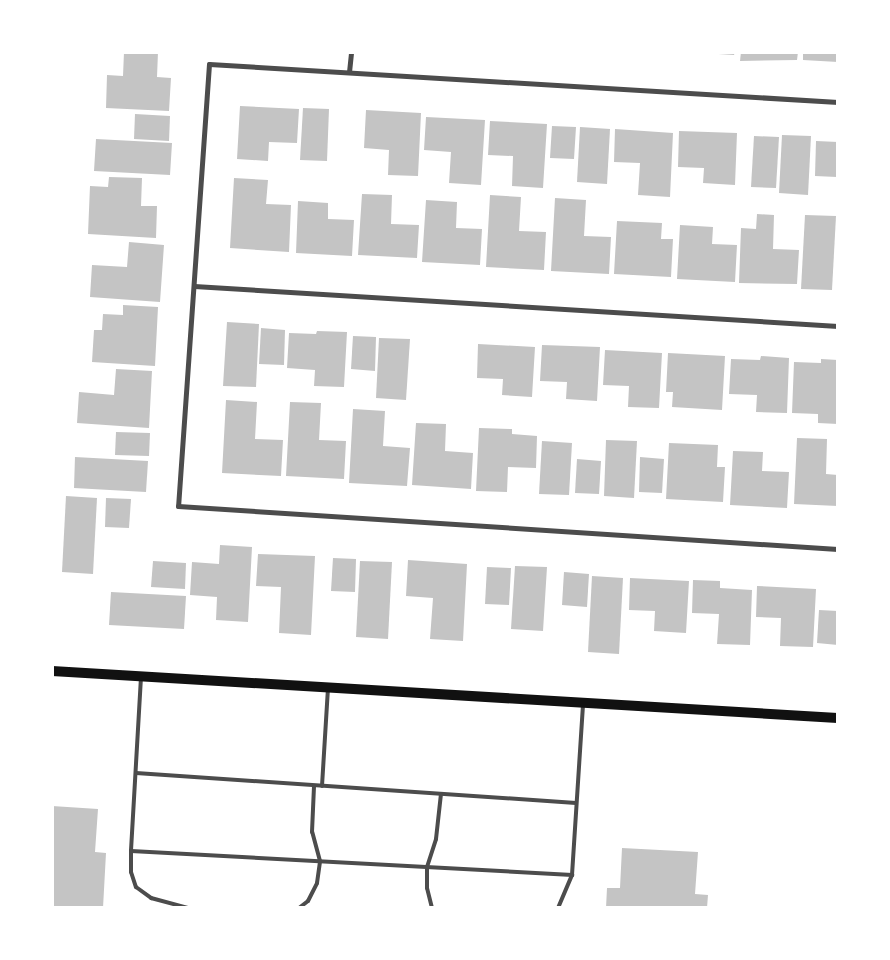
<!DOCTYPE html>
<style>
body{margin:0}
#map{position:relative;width:890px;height:960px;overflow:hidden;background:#fff;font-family:"Titillium Web",sans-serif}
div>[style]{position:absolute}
.building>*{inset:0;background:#c4c4c4}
.service>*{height:4px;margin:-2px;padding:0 2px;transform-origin:2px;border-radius:2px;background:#4c4c4c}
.minor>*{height:5px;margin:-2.5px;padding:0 2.5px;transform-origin:2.5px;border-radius:2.5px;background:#4c4c4c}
.secondary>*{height:10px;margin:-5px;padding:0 5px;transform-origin:5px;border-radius:5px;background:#111}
span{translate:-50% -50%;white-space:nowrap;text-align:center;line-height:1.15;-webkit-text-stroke:5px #fff;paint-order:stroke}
.frame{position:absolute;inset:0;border:54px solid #fff;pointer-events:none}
</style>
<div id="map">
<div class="building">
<div style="clip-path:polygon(124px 52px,158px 52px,157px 77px,171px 78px,169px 111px,106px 108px,107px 75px,123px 76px)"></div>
<div style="clip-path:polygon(687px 52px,735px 52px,734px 55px)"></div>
<div style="clip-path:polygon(741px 52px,798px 52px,797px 60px,740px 61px)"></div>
<div style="clip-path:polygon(803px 52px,838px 52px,838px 62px,803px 60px)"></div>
<div style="clip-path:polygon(240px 106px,299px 109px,297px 143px,269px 142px,268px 161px,237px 159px)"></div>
<div style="clip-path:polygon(303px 108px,329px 109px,327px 161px,300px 160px)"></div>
<div style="clip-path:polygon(366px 110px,421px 113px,418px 176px,388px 175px,389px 150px,364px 148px)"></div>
<div style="clip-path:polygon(135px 114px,170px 116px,169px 141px,134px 139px)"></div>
<div style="clip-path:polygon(426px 117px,485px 120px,481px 185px,449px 183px,451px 152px,424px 150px)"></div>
<div style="clip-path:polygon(490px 121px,547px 124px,543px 188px,512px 186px,513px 156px,488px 155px)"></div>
<div style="clip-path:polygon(552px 126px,576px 127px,574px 159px,550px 158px)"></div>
<div style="clip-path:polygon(580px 127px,610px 129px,607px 184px,577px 182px)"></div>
<div style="clip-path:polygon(615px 129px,673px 133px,670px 197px,638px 195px,640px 163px,614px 162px)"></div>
<div style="clip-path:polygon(679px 131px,737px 133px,735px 185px,703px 183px,704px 168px,678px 167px)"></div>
<div style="clip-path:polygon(782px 135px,811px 136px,808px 195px,779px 193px)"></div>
<div style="clip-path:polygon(754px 136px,779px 137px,776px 188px,751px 187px)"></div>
<div style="clip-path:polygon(96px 139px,172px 143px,170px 175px,94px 171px)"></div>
<div style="clip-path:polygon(816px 141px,838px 142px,837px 177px,815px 176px)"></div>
<div style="clip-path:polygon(109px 177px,142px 178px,141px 206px,157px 206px,156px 238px,88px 234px,90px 186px,108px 187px)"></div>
<div style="clip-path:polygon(234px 178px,268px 180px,266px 204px,291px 205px,289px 252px,230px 248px)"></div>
<div style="clip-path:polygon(362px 194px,392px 195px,391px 224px,419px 225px,417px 258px,358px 255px)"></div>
<div style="clip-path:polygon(490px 195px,521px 197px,519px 231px,546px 232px,544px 270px,486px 267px)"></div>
<div style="clip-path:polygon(555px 198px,586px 200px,584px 236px,611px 237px,609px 274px,551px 271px)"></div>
<div style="clip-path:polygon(426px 200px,457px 202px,456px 228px,482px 229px,480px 265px,422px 262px)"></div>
<div style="clip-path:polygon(298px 201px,328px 203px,328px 219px,354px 220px,352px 256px,296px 253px)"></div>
<div style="clip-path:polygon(757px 214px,774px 215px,773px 249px,799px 250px,797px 284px,739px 283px,741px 228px,756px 229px)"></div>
<div style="clip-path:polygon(805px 215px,836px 216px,832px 290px,801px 289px)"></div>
<div style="clip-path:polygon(617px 221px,662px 223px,661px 239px,673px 239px,671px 277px,614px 274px)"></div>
<div style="clip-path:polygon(680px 225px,713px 227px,712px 244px,737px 245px,735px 282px,677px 279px)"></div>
<div style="clip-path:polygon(129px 242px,164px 245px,160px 302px,90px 297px,92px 265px,127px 267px)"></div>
<div style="clip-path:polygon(123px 305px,158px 307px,155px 366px,92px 362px,94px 330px,102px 330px,103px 314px,123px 315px)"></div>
<div style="clip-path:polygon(227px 322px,259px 324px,256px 387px,223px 386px)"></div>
<div style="clip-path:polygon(261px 328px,285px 330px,284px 365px,259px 364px)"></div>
<div style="clip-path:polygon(317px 331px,347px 332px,344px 387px,314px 386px,315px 370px,287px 368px,289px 333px,316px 334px)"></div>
<div style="clip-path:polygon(353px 336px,376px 337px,375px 371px,351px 369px)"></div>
<div style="clip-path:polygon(379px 338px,410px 339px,406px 400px,376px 398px)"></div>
<div style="clip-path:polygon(478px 344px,535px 347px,532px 397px,502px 395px,503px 379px,477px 378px)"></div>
<div style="clip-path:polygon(542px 345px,600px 347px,597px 401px,566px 399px,567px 382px,540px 381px)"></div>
<div style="clip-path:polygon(605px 350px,662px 353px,659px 408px,628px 407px,629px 386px,603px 385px)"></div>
<div style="clip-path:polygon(668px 353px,725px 356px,722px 410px,672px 407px,673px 392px,666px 392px)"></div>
<div style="clip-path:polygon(761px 356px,789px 358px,787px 413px,756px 412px,757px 395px,729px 394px,731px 359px,760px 360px)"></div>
<div style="clip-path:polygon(821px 359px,838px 360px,838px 424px,818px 423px,818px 414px,792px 413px,794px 362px,821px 363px)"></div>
<div style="clip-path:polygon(116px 369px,152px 371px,149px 428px,77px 423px,79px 392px,114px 395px)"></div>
<div style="clip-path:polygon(226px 400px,257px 402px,255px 439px,283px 440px,281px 476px,222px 473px)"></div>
<div style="clip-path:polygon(290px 402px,321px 403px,319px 440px,346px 441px,344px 479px,286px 476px)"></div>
<div style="clip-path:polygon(353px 409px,385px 411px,383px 446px,410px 448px,407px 486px,349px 483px)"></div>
<div style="clip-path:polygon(416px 423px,446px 424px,445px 451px,473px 453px,471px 489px,412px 485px)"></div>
<div style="clip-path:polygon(479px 428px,512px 429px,512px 434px,537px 436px,536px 468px,508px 467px,507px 492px,476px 491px)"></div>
<div style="clip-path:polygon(116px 432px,150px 433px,149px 456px,115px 455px)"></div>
<div style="clip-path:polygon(797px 438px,827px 439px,826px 474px,838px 475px,838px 506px,794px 504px)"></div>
<div style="clip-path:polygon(606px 440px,637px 441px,634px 498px,604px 496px)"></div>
<div style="clip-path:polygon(542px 441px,572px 443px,569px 495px,539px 494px)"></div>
<div style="clip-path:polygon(669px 443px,718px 445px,717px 467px,725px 467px,723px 502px,666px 499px)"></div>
<div style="clip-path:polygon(733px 451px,763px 452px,762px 471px,789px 472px,787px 508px,730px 505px)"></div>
<div style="clip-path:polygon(75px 457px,148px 461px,146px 492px,74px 488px)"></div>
<div style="clip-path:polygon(640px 457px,664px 459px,662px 493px,639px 492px)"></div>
<div style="clip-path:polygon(577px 459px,601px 461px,599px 494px,575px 493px)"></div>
<div style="clip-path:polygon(66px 496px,97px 498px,93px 574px,62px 572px)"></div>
<div style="clip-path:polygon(106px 498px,131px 499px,129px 528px,105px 527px)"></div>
<div style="clip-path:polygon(220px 545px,252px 547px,248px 622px,216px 620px,217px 597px,190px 595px,192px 562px,219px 564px)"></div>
<div style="clip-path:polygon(258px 554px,315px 556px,311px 635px,279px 633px,281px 587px,256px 586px)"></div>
<div style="clip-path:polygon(333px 558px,356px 559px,355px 592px,331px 591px)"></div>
<div style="clip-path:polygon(408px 560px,467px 564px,463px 641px,430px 639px,433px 598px,406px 596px)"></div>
<div style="clip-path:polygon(153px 561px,186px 563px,185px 589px,151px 587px)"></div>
<div style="clip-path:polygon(360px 561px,392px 562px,388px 639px,356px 637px)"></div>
<div style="clip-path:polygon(515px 566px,547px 567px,543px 631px,511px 629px)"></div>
<div style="clip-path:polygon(487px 567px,511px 568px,509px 605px,485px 604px)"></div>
<div style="clip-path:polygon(564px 572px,589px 574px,587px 607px,562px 605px)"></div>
<div style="clip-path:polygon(592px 576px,623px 578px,619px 654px,588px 652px)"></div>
<div style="clip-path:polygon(630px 578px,689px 581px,686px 633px,654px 631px,655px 611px,629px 610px)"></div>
<div style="clip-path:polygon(693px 580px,720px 581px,720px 588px,752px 590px,750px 645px,717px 644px,719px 614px,692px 613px)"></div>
<div style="clip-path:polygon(757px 586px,816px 589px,813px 647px,780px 646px,781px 618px,756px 617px)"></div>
<div style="clip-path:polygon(111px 592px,186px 596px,184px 629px,109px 625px)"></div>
<div style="clip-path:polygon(819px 610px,838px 611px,838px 645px,817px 643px)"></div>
<div style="clip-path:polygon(52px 806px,98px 809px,95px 852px,106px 853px,103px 908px,52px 908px)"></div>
<div style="clip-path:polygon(622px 848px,698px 852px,695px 894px,708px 895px,707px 908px,606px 908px,607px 888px,620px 888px)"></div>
</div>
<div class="service">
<div style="left:141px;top:677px;width:174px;rotate:93.3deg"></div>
<div style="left:131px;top:851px;width:442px;rotate:3.1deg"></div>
<div style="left:572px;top:875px;width:170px;rotate:-86.3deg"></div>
<div style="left:136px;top:773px;width:441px;rotate:3.9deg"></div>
<div style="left:322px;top:786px;width:98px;rotate:-86.5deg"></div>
<div style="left:131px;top:851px;width:21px;rotate:90deg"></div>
<div style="left:131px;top:872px;width:16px;rotate:72deg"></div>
<div style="left:136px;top:887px;width:19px;rotate:36deg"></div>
<div style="left:151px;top:898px;width:39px;rotate:15deg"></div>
<div style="left:299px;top:908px;width:11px;rotate:-38deg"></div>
<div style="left:308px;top:901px;width:20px;rotate:-63deg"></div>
<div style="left:317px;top:883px;width:22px;rotate:-82deg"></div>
<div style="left:320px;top:861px;width:30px;rotate:-105deg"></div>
<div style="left:312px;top:832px;width:46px;rotate:-87.5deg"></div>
<div style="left:432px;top:908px;width:21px;rotate:-104deg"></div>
<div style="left:427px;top:888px;width:21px;rotate:-90deg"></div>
<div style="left:427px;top:867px;width:29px;rotate:-72deg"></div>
<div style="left:436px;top:839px;width:45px;rotate:-83.7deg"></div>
<div style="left:558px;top:908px;width:36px;rotate:-67deg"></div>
</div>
<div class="minor">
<div style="left:349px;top:72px;width:20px;rotate:-84deg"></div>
<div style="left:838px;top:102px;width:630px;rotate:-176.54deg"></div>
<div style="left:209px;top:64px;width:443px;rotate:94deg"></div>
<div style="left:178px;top:506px;width:661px;rotate:3.73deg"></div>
<div style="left:194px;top:286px;width:645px;rotate:3.55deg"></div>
</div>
<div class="secondary">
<div style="left:52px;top:671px;width:787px;rotate:3.42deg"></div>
</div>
<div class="frame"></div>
</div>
